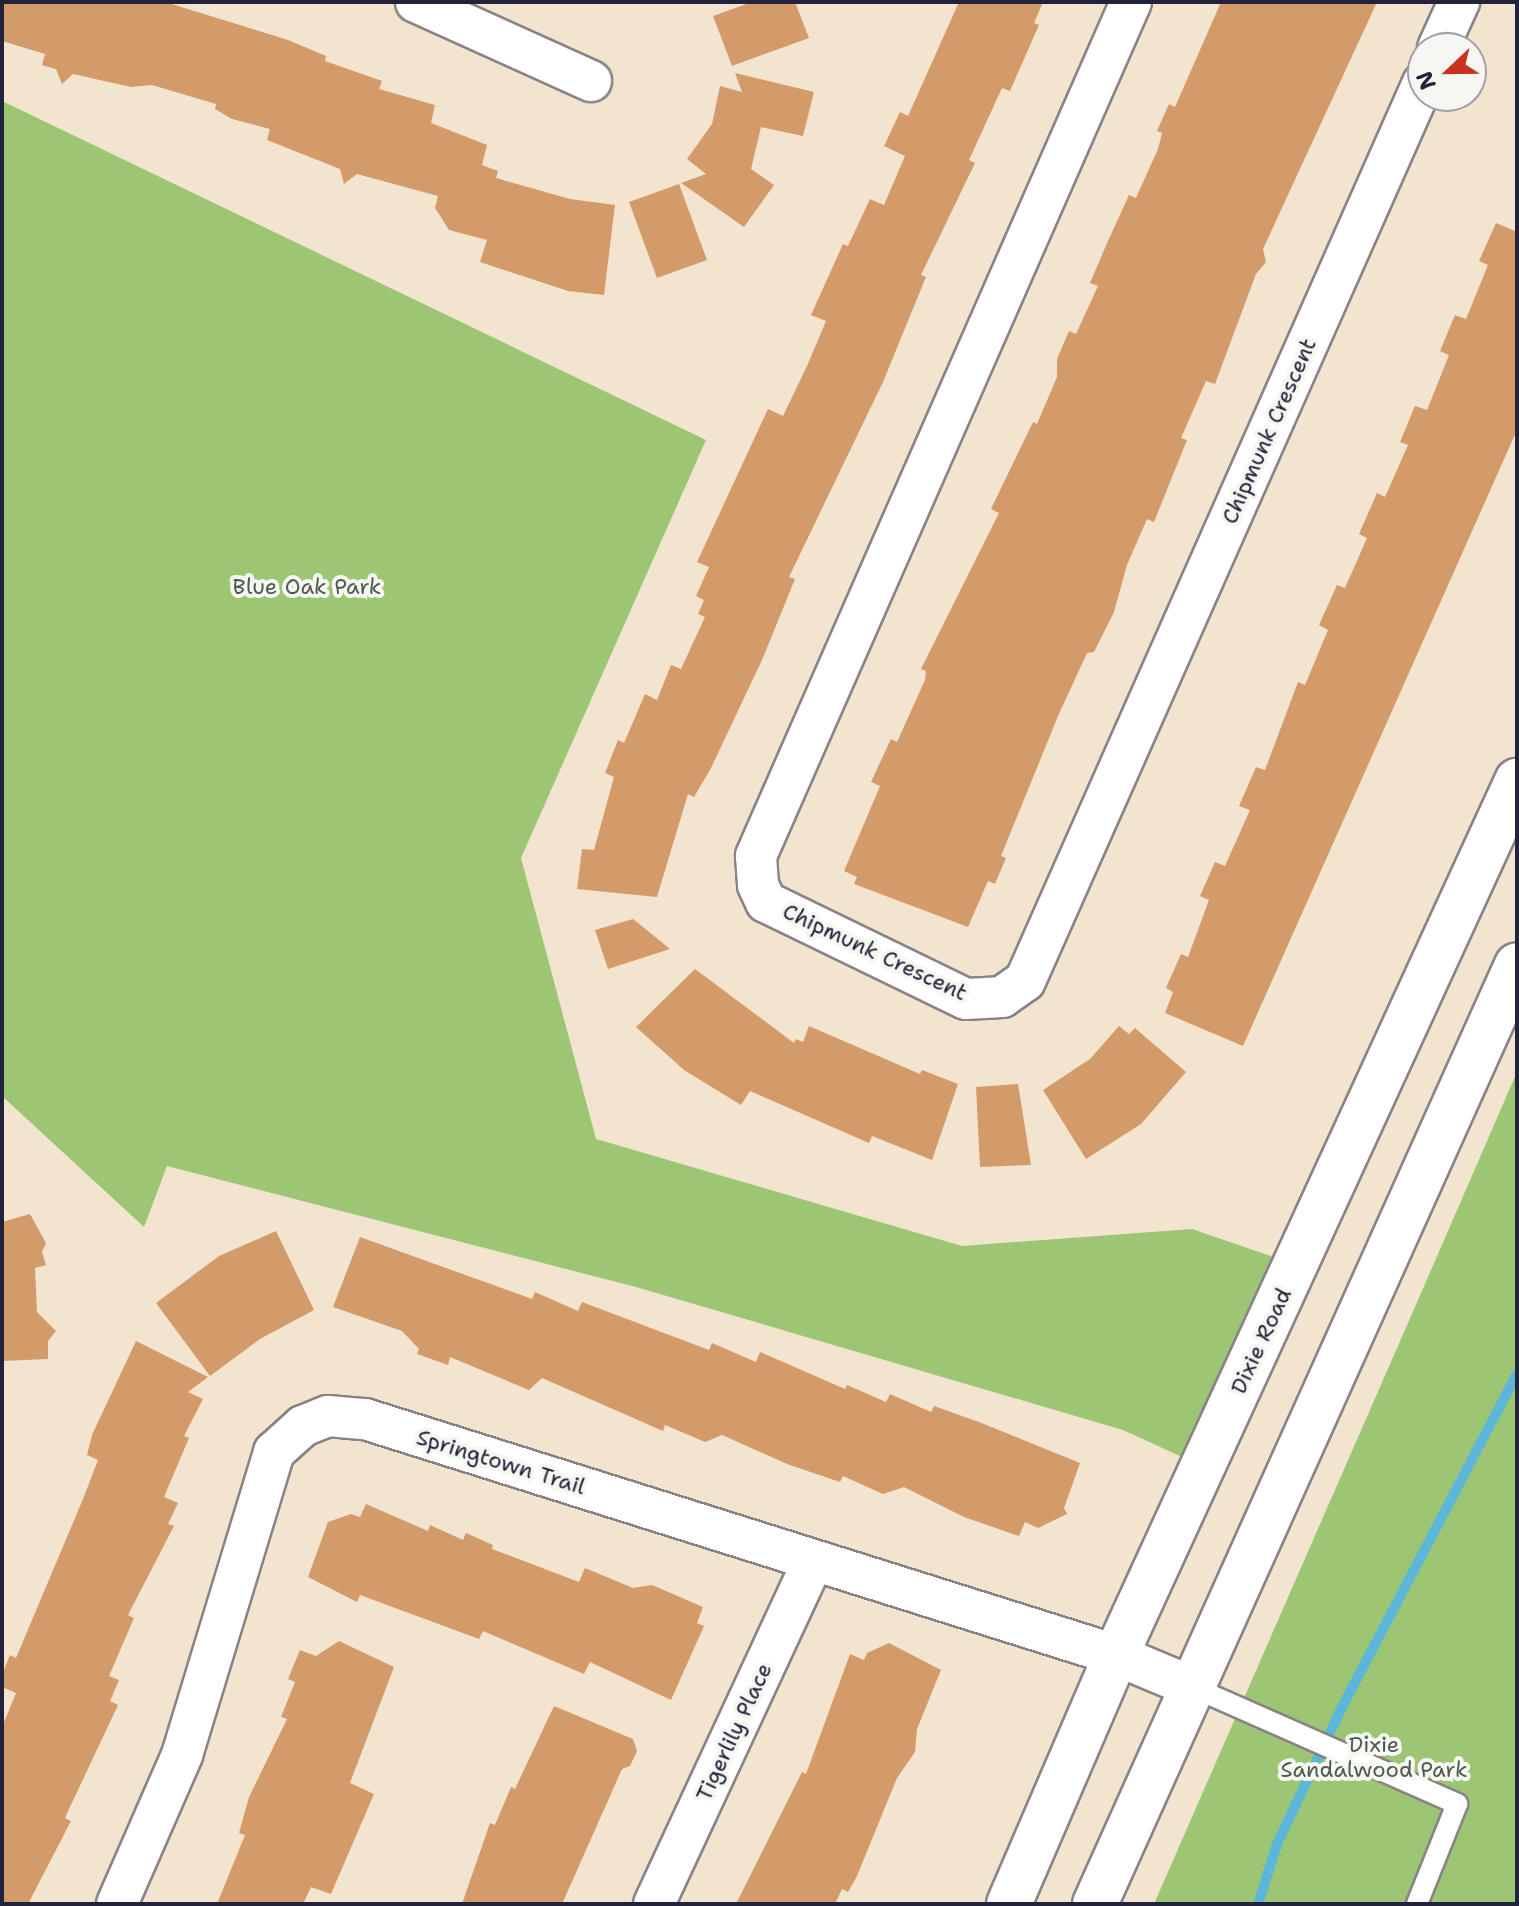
<!DOCTYPE html>
<style>
body{margin:0}
#map{position:relative;width:1519px;height:1906px;overflow:hidden;background:#f3e4cf;font-family:"Shantell Sans",sans-serif}
div>[style]{position:absolute}
.green>*{inset:0;background:#9cc673}
.stream>*{height:10px;margin:-5px;padding:0 5px;transform-origin:5px;border-radius:5px;background:#5bb6d9}
.building>*{inset:0;background:#d39a6a}
.roads{filter:drop-shadow(2px 0 #8a8385) drop-shadow(-2px 0 #8a8385) drop-shadow(0 2px #8a8385) drop-shadow(0 -2px #8a8385)}
.lane>*{height:20px;margin:-10px;padding:0 10px;transform-origin:10px;border-radius:10px;background:#fff}
.street>*{height:40px;margin:-20px;padding:0 20px;transform-origin:20px;border-radius:20px;background:#fff}
.secondary>*{height:44px;margin:-22px;padding:0 22px;transform-origin:22px;border-radius:22px;background:#fff}
span{translate:-50% -50%;white-space:nowrap;text-align:center;line-height:1.15;-webkit-text-stroke:8px #f6f6f2;paint-order:stroke}
.street-label{font-size:22px;color:#22223b}
.park-label{font-size:22px;color:#4d5b4f}
.frame{position:absolute;inset:0;border:4px solid #22223b;pointer-events:none}
.north{position:absolute;left:1407px;top:32px;width:80px;height:80px;box-sizing:border-box;background:#f6f6f2;border:2px solid #a1a1a9;border-radius:50%;rotate:248deg;font-size:22px;font-weight:700;line-height:32px;text-align:center;color:#22223b}
.north::after{content:'';display:block;margin:auto;width:28px;height:36px;background:#c8321e;clip-path:polygon(50% 0,100% 100%,50% 72%,0 100%)}
</style>
<div id="map">
<div class="green">
<div style="clip-path:polygon(2px 101px,706px 440px,521px 858px,596px 1139px,962px 1246px,1192px 1229px,1276px 1258px,1182px 1457px,1123px 1430px,636px 1287px,167px 1166px,144px 1227px,2px 1096px)"></div>
<div style="clip-path:polygon(1517px 1072px,1517px 1904px,1154px 1904px,1418px 1300px)"></div>
</div>
<div class="stream">
<div style="left:1258px;top:1904px;width:63px;rotate:-72.4deg"></div>
<div style="left:1277px;top:1844px;width:149px;rotate:-64.6deg"></div>
<div style="left:1341px;top:1709px;width:378px;rotate:-62.3deg"></div>
</div>
<div class="building">
<div style="clip-path:polygon(2px 2px,165px 2px,288px 40px,326px 56px,325px 61px,382px 81px,379px 89px,435px 105px,431px 123px,487px 145px,482px 165px,498px 171px,496px 178px,570px 199px,615px 205px,604px 295px,568px 291px,480px 262px,487px 240px,449px 230px,435px 208px,438px 196px,357px 174px,344px 184px,340px 169px,267px 140px,270px 129px,232px 119px,215px 109px,216px 104px,152px 85px,131px 87px,73px 74px,62px 84px,56px 69px,42px 65px,45px 54px,2px 41px)"></div>
<div style="clip-path:polygon(752px 2px,795px 2px,809px 38px,732px 66px,713px 16px)"></div>
<div style="clip-path:polygon(959px 2px,1043px 2px,1034px 23px,1039px 25px,1010px 91px,1002px 88px,969px 160px,975px 163px,921px 275px,926px 277px,883px 382px,789px 577px,795px 579px,762px 660px,711px 768px,694px 797px,688px 794px,657px 897px,577px 889px,582px 849px,594px 850px,614px 777px,605px 773px,618px 740px,624px 743px,645px 694px,657px 700px,671px 665px,681px 669px,705px 617px,698px 614px,704px 600px,696px 596px,709px 567px,697px 562px,768px 409px,783px 416px,807px 366px,826px 321px,811px 315px,843px 244px,848px 246px,870px 199px,884px 205px,905px 156px,884px 146px,900px 112px,908px 116px)"></div>
<div style="clip-path:polygon(1221px 2px,1377px 2px,1263px 249px,1266px 262px,1256px 274px,1215px 384px,1206px 381px,1181px 438px,1187px 440px,1154px 522px,1147px 519px,1127px 565px,1114px 612px,1094px 652px,1087px 653px,1058px 716px,1001px 856px,1006px 858px,995px 884px,988px 881px,968px 927px,854px 884px,857px 877px,844px 871px,880px 786px,871px 782px,891px 739px,897px 742px,925px 680px,926px 671px,921px 669px,999px 513px,991px 509px,1033px 422px,1037px 424px,1057px 377px,1057px 359px,1069px 331px,1076px 334px,1098px 286px,1090px 283px,1108px 241px,1129px 195px,1136px 198px,1158px 149px,1162px 133px,1157px 131px,1169px 104px,1175px 107px)"></div>
<div style="clip-path:polygon(735px 73px,814px 92px,803px 136px,761px 127px,751px 169px,774px 185px,744px 227px,681px 183px,706px 174px,687px 159px,712px 124px,720px 86px,742px 92px)"></div>
<div style="clip-path:polygon(679px 184px,707px 260px,657px 278px,629px 202px)"></div>
<div style="clip-path:polygon(1496px 223px,1517px 232px,1517px 430px,1243px 1046px,1165px 1013px,1173px 992px,1166px 988px,1181px 954px,1188px 957px,1209px 900px,1200px 896px,1215px 862px,1225px 866px,1250px 810px,1239px 806px,1256px 767px,1265px 770px,1298px 682px,1305px 685px,1328px 630px,1319px 625px,1337px 585px,1345px 588px,1367px 538px,1359px 534px,1377px 493px,1385px 497px,1408px 445px,1400px 442px,1415px 406px,1427px 410px,1449px 355px,1440px 351px,1455px 315px,1466px 319px,1488px 265px,1479px 261px)"></div>
<div style="clip-path:polygon(633px 919px,670px 949px,608px 969px,595px 930px)"></div>
<div style="clip-path:polygon(695px 969px,794px 1043px,796px 1039px,803px 1042px,809px 1026px,920px 1074px,922px 1070px,958px 1084px,932px 1160px,872px 1136px,869px 1143px,750px 1091px,741px 1105px,684px 1070px,636px 1027px)"></div>
<div style="clip-path:polygon(1119px 1026px,1129px 1034px,1135px 1028px,1186px 1072px,1141px 1124px,1086px 1159px,1043px 1090px,1090px 1059px)"></div>
<div style="clip-path:polygon(1018px 1084px,1031px 1165px,980px 1167px,976px 1087px)"></div>
<div style="clip-path:polygon(30px 1214px,46px 1243px,42px 1252px,46px 1265px,35px 1268px,37px 1312px,56px 1331px,48px 1341px,48px 1359px,2px 1361px,2px 1222px)"></div>
<div style="clip-path:polygon(276px 1231px,314px 1310px,260px 1339px,210px 1376px,156px 1303px,219px 1256px)"></div>
<div style="clip-path:polygon(360px 1237px,532px 1299px,535px 1292px,578px 1311px,582px 1302px,709px 1350px,712px 1343px,756px 1362px,760px 1352px,845px 1389px,847px 1385px,886px 1402px,890px 1394px,931px 1412px,934px 1406px,979px 1422px,1080px 1463px,1064px 1508px,1067px 1514px,1038px 1528px,1025px 1522px,1019px 1536px,964px 1517px,904px 1487px,883px 1494px,843px 1476px,840px 1482px,787px 1464px,722px 1435px,705px 1442px,665px 1425px,663px 1431px,542px 1378px,529px 1390px,450px 1357px,448px 1365px,417px 1354px,419px 1349px,402px 1331px,333px 1307px)"></div>
<div style="clip-path:polygon(136px 1341px,208px 1377px,188px 1392px,203px 1399px,184px 1436px,189px 1438px,164px 1497px,178px 1503px,168px 1524px,174px 1526px,128px 1615px,134px 1618px,109px 1676px,119px 1680px,110px 1701px,118px 1705px,69px 1809px,65px 1818px,71px 1821px,28px 1904px,2px 1904px,2px 1727px,16px 1693px,2px 1687px,2px 1675px,10px 1655px,16px 1658px,83px 1499px,98px 1460px,87px 1455px,92px 1435px)"></div>
<div style="clip-path:polygon(366px 1504px,428px 1531px,430px 1525px,463px 1540px,466px 1533px,493px 1545px,492px 1549px,579px 1582px,585px 1568px,633px 1588px,652px 1585px,703px 1607px,697px 1623px,704px 1626px,671px 1700px,590px 1662px,584px 1674px,483px 1631px,479px 1639px,360px 1595px,357px 1602px,308px 1577px,328px 1522px,351px 1514px,360px 1517px)"></div>
<div style="clip-path:polygon(339px 1641px,394px 1667px,350px 1783px,374px 1794px,331px 1894px,311px 1887px,303px 1904px,217px 1904px,245px 1835px,239px 1833px,249px 1797px,287px 1719px,281px 1717px,295px 1682px,288px 1679px,300px 1650px,316px 1656px)"></div>
<div style="clip-path:polygon(889px 1643px,941px 1670px,917px 1729px,915px 1752px,897px 1778px,857px 1876px,848px 1892px,842px 1889px,835px 1904px,736px 1904px,802px 1772px,806px 1774px,850px 1654px,864px 1660px,867px 1653px)"></div>
<div style="clip-path:polygon(554px 1706px,633px 1739px,637px 1751px,630px 1766px,622px 1769px,562px 1904px,462px 1904px,490px 1823px,495px 1825px,511px 1787px,515px 1789px)"></div>
</div>
<div class="roads">
<div class="lane">
<div style="left:1190px;top:1686px;width:292px;rotate:23.8deg"></div>
<div style="left:1457px;top:1804px;width:108px;rotate:111.8deg"></div>
</div>
<div class="street">
<div style="left:416px;top:2px;width:192px;rotate:24.3deg"></div>
<div style="left:1131px;top:2px;width:933px;rotate:113.71deg"></div>
<div style="left:756px;top:856px;width:29px;rotate:86deg"></div>
<div style="left:758px;top:885px;width:19px;rotate:65deg"></div>
<div style="left:766px;top:902px;width:222px;rotate:25.9deg"></div>
<div style="left:966px;top:999px;width:36px;rotate:-3deg"></div>
<div style="left:1002px;top:997px;width:28px;rotate:-35deg"></div>
<div style="left:1025px;top:981px;width:982px;rotate:-66.1deg"></div>
<div style="left:1438px;top:48px;width:51px;rotate:-65.5deg"></div>
<div style="left:117px;top:1904px;width:163px;rotate:-66.4deg"></div>
<div style="left:182px;top:1755px;width:317px;rotate:-73.1deg"></div>
<div style="left:274px;top:1452px;width:39px;rotate:-42deg"></div>
<div style="left:303px;top:1426px;width:27px;rotate:-22deg"></div>
<div style="left:328px;top:1416px;width:37px;rotate:5deg"></div>
<div style="left:365px;top:1419px;width:787px;rotate:17.45deg"></div>
<div style="left:1116px;top:1655px;width:80px;rotate:22.7deg"></div>
<div style="left:654px;top:1904px;width:378px;rotate:-65.1deg"></div>
</div>
<div class="secondary">
<div style="left:1009px;top:1904px;width:271px;rotate:-66.7deg"></div>
<div style="left:1116px;top:1655px;width:962px;rotate:-65.35deg"></div>
<div style="left:1095px;top:1904px;width:1029px;rotate:-65.8deg"></div>
</div>
</div>
<div class="street-label">
<span style="left:1269px;top:431px;rotate:-66deg">Chipmunk Crescent</span>
<span style="left:875px;top:952px;rotate:25deg">Chipmunk Crescent</span>
<span style="left:1261px;top:1341px;rotate:-65deg">Dixie Road</span>
<span style="left:501px;top:1462px;rotate:17deg">Springtown Trail</span>
<span style="left:734px;top:1732px;rotate:-65deg">Tigerlily Place</span>
</div>
<div class="park-label">
<span style="left:307px;top:587px">Blue Oak Park</span>
<span style="left:1374px;top:1757px">Dixie<br>Sandalwood Park</span>
</div>
<div class="frame"></div>
<div class="north">N</div>
</div>
